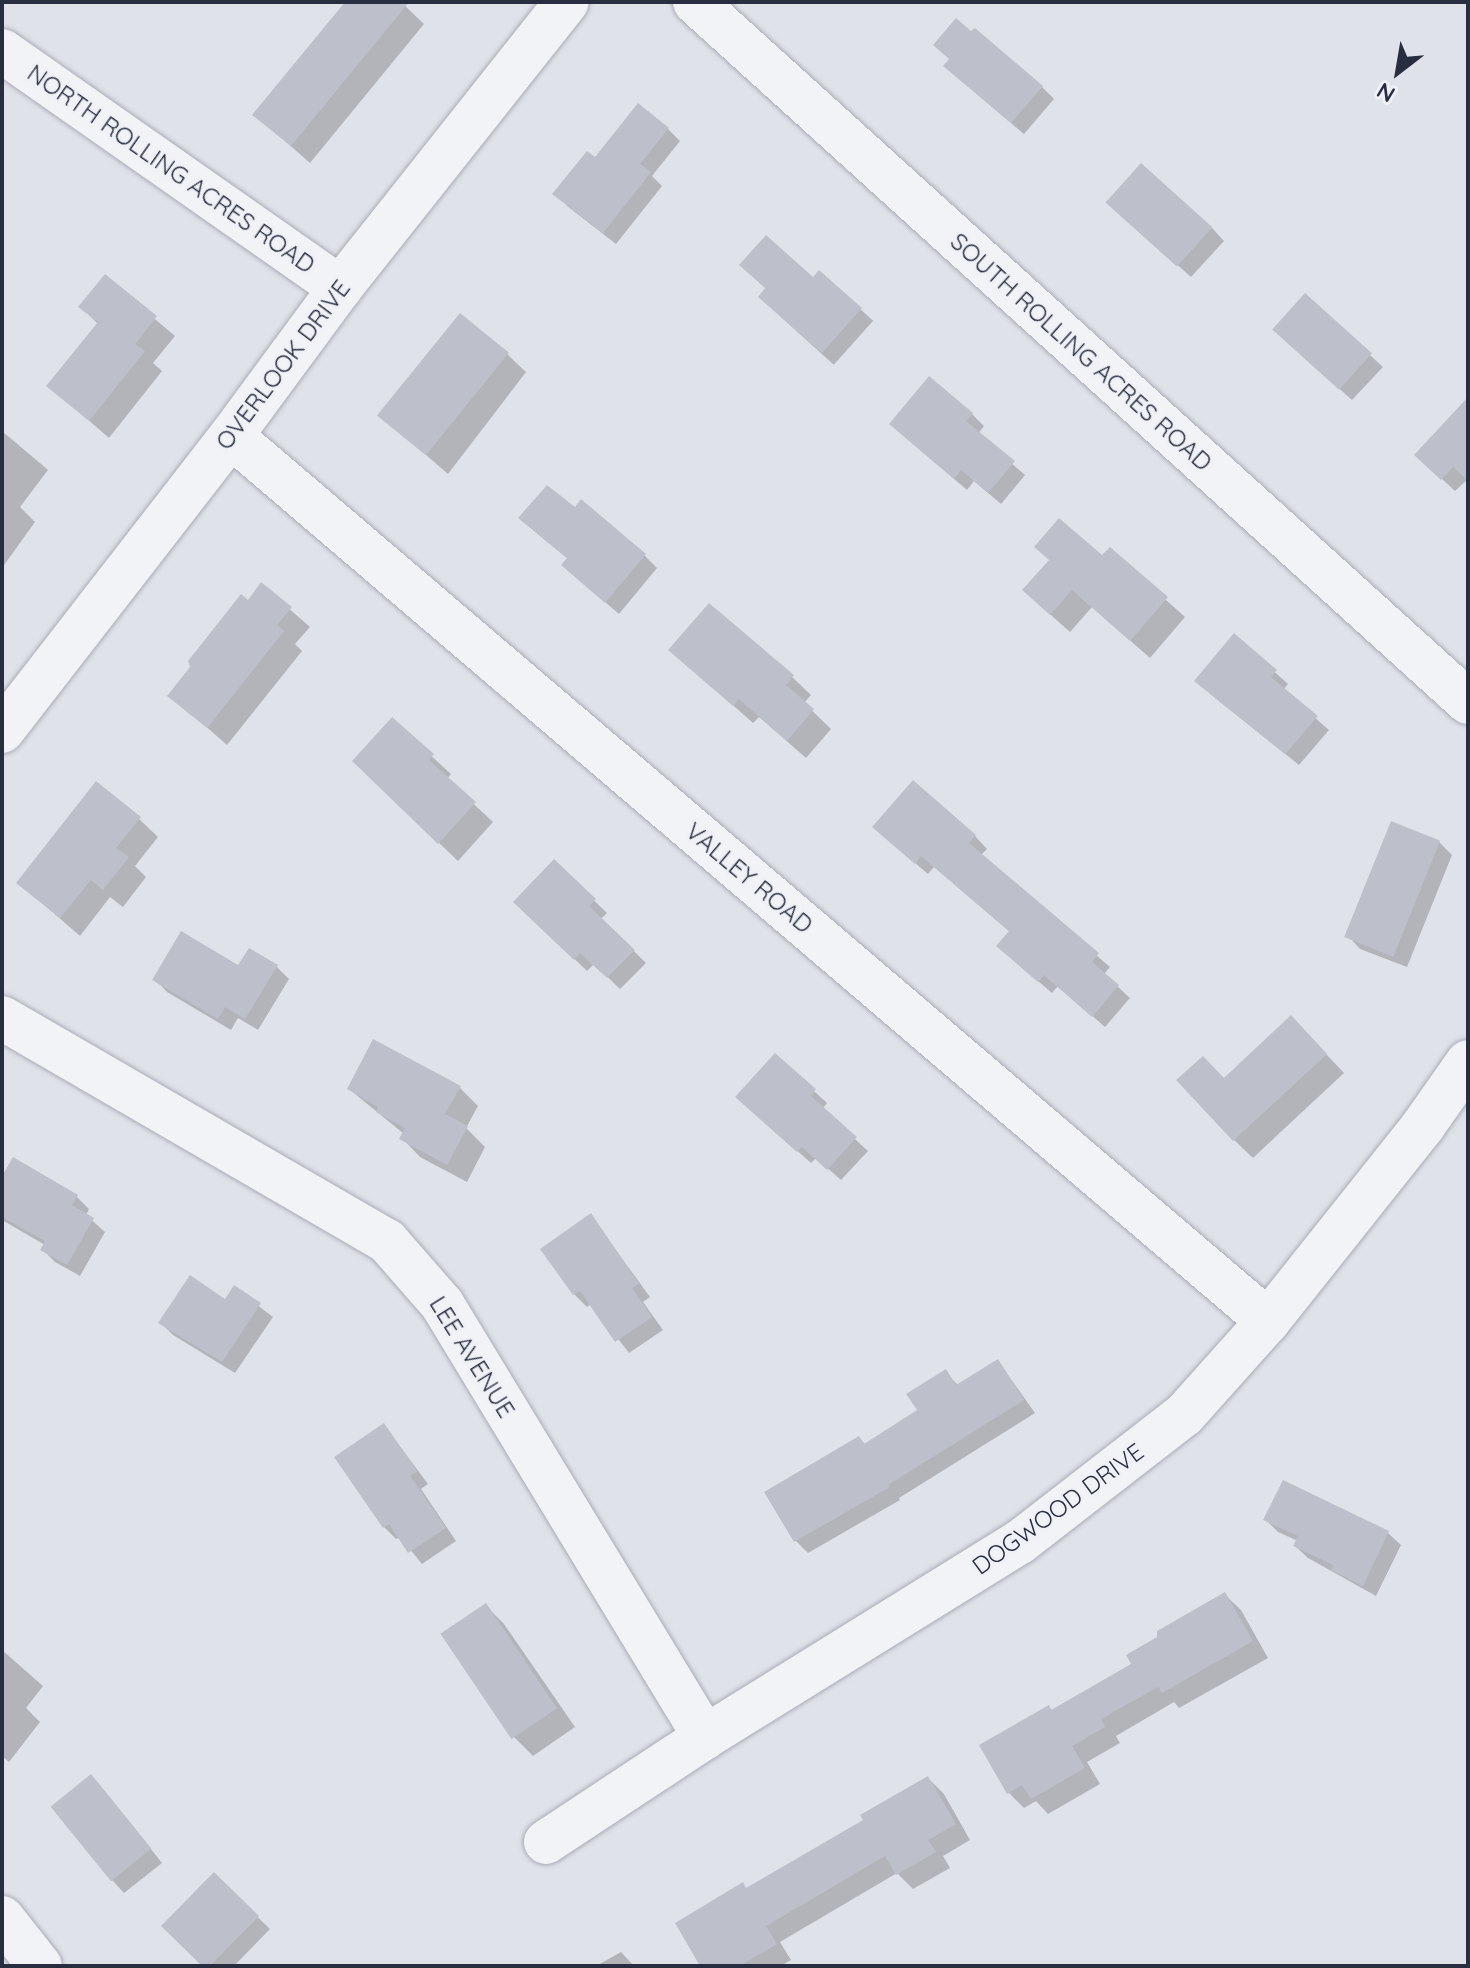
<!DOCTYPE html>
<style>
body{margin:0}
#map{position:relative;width:1470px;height:1968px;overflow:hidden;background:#e0e2e9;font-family:Quicksand,sans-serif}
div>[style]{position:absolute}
.shadow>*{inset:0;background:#0003;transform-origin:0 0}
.building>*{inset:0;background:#bdc0cb;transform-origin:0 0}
.roads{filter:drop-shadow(0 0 2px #a9acb6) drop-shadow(0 0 2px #a9acb6)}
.minor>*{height:44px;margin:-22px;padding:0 22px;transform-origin:22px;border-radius:22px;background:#f2f3f7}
span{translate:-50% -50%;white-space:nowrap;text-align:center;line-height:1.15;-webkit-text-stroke:6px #eff1f6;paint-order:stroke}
.street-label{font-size:24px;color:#282d40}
.frame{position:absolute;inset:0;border:4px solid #282d40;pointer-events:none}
.north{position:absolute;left:1358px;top:32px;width:80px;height:80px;-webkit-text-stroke:6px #eff1f6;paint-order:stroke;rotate:211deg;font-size:22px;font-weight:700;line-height:32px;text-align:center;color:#282d40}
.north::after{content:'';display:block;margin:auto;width:28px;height:36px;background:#282d40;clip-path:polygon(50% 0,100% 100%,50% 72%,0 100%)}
</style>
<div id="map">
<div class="shadow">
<div style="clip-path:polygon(348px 2px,401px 2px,424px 24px,310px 163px,255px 115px)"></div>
<div style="clip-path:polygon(958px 78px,1042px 87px,1054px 99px,1024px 134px)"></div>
<div style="clip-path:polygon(668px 129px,680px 141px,652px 176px,662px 186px,616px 244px,567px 206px,596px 160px)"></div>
<div style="clip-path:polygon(1121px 215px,1212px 228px,1224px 241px,1191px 277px)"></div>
<div style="left:819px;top:272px;width:73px;height:59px;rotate:42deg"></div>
<div style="clip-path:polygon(105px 277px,175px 336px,153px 363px,162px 371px,109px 438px,49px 386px,99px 325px,81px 307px)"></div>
<div style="clip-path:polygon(1305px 296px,1383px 367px,1352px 400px,1287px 342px)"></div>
<div style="clip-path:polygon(507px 354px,526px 372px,448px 474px,382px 417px)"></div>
<div style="clip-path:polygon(972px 414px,984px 426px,978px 434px,1025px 475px,1001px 504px,974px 481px,967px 490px,904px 436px)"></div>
<div style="clip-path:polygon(1468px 414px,1468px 479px,1455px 491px,1429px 467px)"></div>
<div style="clip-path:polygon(2px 431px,48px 470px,20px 507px,35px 522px,2px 568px)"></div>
<div style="clip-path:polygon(533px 530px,645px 556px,657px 568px,619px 614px,576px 577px,568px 559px)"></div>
<div style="clip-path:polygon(1110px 550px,1185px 617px,1150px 658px,1092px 607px,1070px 632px,1043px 608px)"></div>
<div style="clip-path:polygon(262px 585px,310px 627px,295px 644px,302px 651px,227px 745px,170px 695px)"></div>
<div style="clip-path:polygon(1235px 636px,1288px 684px,1283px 690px,1329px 730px,1299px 765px,1209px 693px)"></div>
<div style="clip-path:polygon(671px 650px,792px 677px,811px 695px,804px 703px,831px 729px,806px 758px,759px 717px,753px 723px)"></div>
<div style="clip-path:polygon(392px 720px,451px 774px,447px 779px,493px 822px,458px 861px,373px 780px)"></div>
<div style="clip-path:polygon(139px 819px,158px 837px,135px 866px,146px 877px,123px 907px,110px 897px,80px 936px,19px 883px)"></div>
<div style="clip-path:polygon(975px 836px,987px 849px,980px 856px,1110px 967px,1104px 974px,1130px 998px,1105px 1027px,1058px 986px,1052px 993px,1011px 958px,1010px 932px,934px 867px,928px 874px,887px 839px)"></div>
<div style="clip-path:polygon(1439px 842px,1452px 855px,1407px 967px,1360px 949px,1348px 936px)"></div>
<div style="clip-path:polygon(554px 862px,607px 913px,601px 919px,646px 963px,620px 989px,594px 964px,587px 971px,516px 902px)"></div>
<div style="clip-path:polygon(276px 966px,289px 979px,258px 1030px,238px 1018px,231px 1030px,167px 992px,155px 979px)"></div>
<div style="clip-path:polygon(1310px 1037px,1344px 1073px,1253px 1158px,1234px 1140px)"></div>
<div style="clip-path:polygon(775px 1055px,827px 1103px,822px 1109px,868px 1151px,841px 1180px,816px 1158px,811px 1163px,750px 1109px)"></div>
<div style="clip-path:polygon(460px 1088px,478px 1106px,466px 1128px,485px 1147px,467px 1182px,420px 1157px,402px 1138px,404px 1134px,349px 1089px)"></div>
<div style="clip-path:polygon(14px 1160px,77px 1197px,89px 1209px,86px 1215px,105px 1232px,80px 1276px,55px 1262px,42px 1249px,45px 1245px,2px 1220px,2px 1180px)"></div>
<div style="clip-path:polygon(591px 1216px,650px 1297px,643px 1302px,663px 1330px,629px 1353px,591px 1304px,587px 1307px,574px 1294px)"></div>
<div style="clip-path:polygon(235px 1288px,273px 1317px,235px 1373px,173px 1335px,160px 1322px,226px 1301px)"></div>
<div style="clip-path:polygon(998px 1361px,1035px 1413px,899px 1498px,900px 1500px,808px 1553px,796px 1541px,767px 1492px,859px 1438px,866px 1445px,919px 1411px,945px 1372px,959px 1386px)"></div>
<div style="clip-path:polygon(384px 1425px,428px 1484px,421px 1489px,456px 1541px,422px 1564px,400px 1537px,396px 1539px,384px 1527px)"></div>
<div style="clip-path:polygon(1284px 1482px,1388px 1533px,1401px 1545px,1376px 1596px,1308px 1558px,1295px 1546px,1298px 1541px,1278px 1532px,1266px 1520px)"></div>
<div style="clip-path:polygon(1225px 1595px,1241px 1610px,1268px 1658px,1179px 1708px,1174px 1702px,1116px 1736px,1120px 1743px,1087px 1762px,1100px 1784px,1048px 1814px,1036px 1801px,1024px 1808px,1009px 1793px,1048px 1707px,1053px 1711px,1133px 1665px)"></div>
<div style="clip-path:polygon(486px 1606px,504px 1624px,575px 1727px,533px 1756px,514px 1737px)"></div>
<div style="clip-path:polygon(2px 1650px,43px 1686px,26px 1708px,40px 1722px,9px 1762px,2px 1756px)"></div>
<div style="clip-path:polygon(928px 1778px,944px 1794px,970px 1840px,943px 1856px,950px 1868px,913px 1889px,897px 1873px,780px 1942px,791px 1960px,781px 1966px,702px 1966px,865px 1821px)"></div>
<div style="clip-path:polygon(103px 1789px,162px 1863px,124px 1893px,112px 1880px)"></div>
<div style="clip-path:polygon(214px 1875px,270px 1929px,234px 1966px,204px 1966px)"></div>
<div style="clip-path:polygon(621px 1952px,634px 1966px,596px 1966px)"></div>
</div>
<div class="building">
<div style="clip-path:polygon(345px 2px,409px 2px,291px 146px,252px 115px)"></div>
<div style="clip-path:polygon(956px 18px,971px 31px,975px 28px,1043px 86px,1011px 123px,943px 66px,949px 59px,933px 45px)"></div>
<div style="clip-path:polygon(638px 103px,669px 128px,640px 164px,651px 172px,603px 233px,552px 194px,587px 151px,595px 157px)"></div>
<div style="left:1141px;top:163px;width:96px;height:53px;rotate:42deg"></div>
<div style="clip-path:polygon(766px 235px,813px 277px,819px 270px,862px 308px,822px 353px,758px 297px,765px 288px,739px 265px)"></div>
<div style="clip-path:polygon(105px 274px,157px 316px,135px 344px,145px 351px,89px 421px,46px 386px,98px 322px,78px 307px)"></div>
<div style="left:1305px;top:293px;width:90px;height:49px;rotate:42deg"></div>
<div style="left:460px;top:313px;width:63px;height:132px;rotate:39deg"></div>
<div style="clip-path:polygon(929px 376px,973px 413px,966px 421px,1015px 461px,988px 493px,961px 470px,954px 479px,889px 424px)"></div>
<div style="clip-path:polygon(1468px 397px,1468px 481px,1453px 467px,1441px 480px,1414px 455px)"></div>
<div style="clip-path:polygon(547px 485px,575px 507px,581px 499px,646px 554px,605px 603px,561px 565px,567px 558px,518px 518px)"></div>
<div style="clip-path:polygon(1059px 518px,1102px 555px,1110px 547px,1168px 597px,1130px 641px,1072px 590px,1050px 615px,1022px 590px,1049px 560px,1034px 547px)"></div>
<div style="clip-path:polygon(261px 582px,292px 607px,277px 625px,284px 631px,207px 728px,167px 696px,190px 667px,188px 661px,241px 594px,248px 600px)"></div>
<div style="clip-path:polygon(709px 603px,794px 675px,786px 685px,814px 709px,787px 741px,739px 699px,733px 706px,668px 650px)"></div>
<div style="clip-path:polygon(1234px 633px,1277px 670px,1271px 677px,1318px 716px,1285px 754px,1194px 681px)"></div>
<div style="clip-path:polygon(392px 717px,434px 754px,429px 760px,476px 802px,438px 844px,352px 761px)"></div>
<div style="clip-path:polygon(913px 780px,976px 835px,969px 843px,1099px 953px,1092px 962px,1119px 985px,1092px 1017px,1044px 975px,1038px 982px,996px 946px,1009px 931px,921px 856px,915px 864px,872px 827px)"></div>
<div style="clip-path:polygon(96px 781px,141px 817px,116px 848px,129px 857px,103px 890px,91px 880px,60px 918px,16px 883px)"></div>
<div style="left:1391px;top:821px;width:53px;height:125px;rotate:22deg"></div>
<div style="clip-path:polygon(554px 859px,596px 899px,589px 906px,635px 950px,607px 978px,580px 953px,574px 960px,513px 902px)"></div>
<div style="clip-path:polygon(181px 931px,238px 965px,249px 948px,278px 965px,245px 1019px,225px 1007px,218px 1019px,152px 980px)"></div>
<div style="clip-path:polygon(1291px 1015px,1327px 1054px,1233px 1141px,1176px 1080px,1203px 1056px,1224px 1078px)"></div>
<div style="clip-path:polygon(373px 1039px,461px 1086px,445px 1114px,468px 1126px,447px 1165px,399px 1139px,405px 1128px,376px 1112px,378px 1107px,347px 1089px)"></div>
<div style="clip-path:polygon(775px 1053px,816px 1089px,811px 1096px,857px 1137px,827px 1170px,802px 1147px,797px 1152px,735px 1097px)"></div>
<div style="clip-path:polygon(13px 1157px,78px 1195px,72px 1205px,94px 1218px,67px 1265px,40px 1250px,45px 1241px,2px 1217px,2px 1176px)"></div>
<div style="clip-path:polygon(591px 1213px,639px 1284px,632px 1288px,652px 1317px,615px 1342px,580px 1291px,573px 1295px,540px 1249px)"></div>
<div style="clip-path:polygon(190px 1275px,225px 1299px,234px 1285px,261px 1303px,222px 1362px,158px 1323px)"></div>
<div style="clip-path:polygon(998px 1359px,1024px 1400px,888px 1485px,890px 1487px,794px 1542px,764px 1492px,859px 1436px,864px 1444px,917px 1410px,906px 1394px,946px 1369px,956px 1385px)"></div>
<div style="clip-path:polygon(384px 1423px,417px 1471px,410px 1476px,446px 1528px,408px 1553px,389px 1524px,383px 1528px,334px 1457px)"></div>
<div style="clip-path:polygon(1283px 1480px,1389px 1531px,1363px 1586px,1331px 1570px,1333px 1565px,1293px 1546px,1298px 1536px,1263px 1520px)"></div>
<div style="clip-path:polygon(1225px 1592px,1253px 1641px,1162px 1693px,1158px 1687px,1101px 1719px,1105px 1727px,1072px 1746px,1085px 1768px,1031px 1799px,1022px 1785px,1007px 1794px,979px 1745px,1049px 1705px,1051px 1710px,1131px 1664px,1126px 1655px,1157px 1637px,1157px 1631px)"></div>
<div style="left:486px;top:1603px;width:127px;height:55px;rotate:56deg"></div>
<div style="left:91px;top:1774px;width:96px;height:52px;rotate:51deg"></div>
<div style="clip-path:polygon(928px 1776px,956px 1824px,928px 1840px,936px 1852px,896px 1875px,885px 1856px,766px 1926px,777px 1944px,739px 1966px,700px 1966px,675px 1923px,743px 1882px,746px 1888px,863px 1820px,860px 1815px)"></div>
<div style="clip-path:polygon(214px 1872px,259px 1916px,210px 1966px,202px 1966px,161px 1926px)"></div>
</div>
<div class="roads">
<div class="minor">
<div style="left:695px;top:2px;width:1043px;rotate:42.16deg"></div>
<div style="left:2px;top:51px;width:413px;rotate:35deg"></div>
<div style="left:231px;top:436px;width:1363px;rotate:40.48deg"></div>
<div style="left:2px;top:731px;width:373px;rotate:-52.2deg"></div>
<div style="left:231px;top:436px;width:184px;rotate:-53.6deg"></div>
<div style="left:340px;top:288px;width:365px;rotate:-51.6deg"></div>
<div style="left:2px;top:1018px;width:445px;rotate:30.1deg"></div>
<div style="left:387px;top:1241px;width:84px;rotate:48.9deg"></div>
<div style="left:442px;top:1304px;width:507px;rotate:58.73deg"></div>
<div style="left:546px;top:1842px;width:191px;rotate:-33.4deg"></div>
<div style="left:705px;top:1737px;width:370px;rotate:-31.8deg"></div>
<div style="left:1020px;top:1542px;width:207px;rotate:-37.8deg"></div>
<div style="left:1184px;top:1415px;width:126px;rotate:-48.2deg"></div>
<div style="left:1268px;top:1321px;width:249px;rotate:-51.5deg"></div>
<div style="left:1423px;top:1126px;width:78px;rotate:-54.9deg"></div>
<div style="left:2px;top:1918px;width:61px;rotate:51.6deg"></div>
</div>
</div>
<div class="street-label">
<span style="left:171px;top:169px;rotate:35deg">NORTH ROLLING ACRES ROAD</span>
<span style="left:1081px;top:352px;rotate:42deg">SOUTH ROLLING ACRES ROAD</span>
<span style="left:283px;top:365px;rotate:-53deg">OVERLOOK DRIVE</span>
<span style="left:749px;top:878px;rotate:40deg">VALLEY ROAD</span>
<span style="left:472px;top:1357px;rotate:58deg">LEE AVENUE</span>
<span style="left:1058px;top:1509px;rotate:-36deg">DOGWOOD DRIVE</span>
</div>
<div class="frame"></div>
<div class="north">N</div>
</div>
